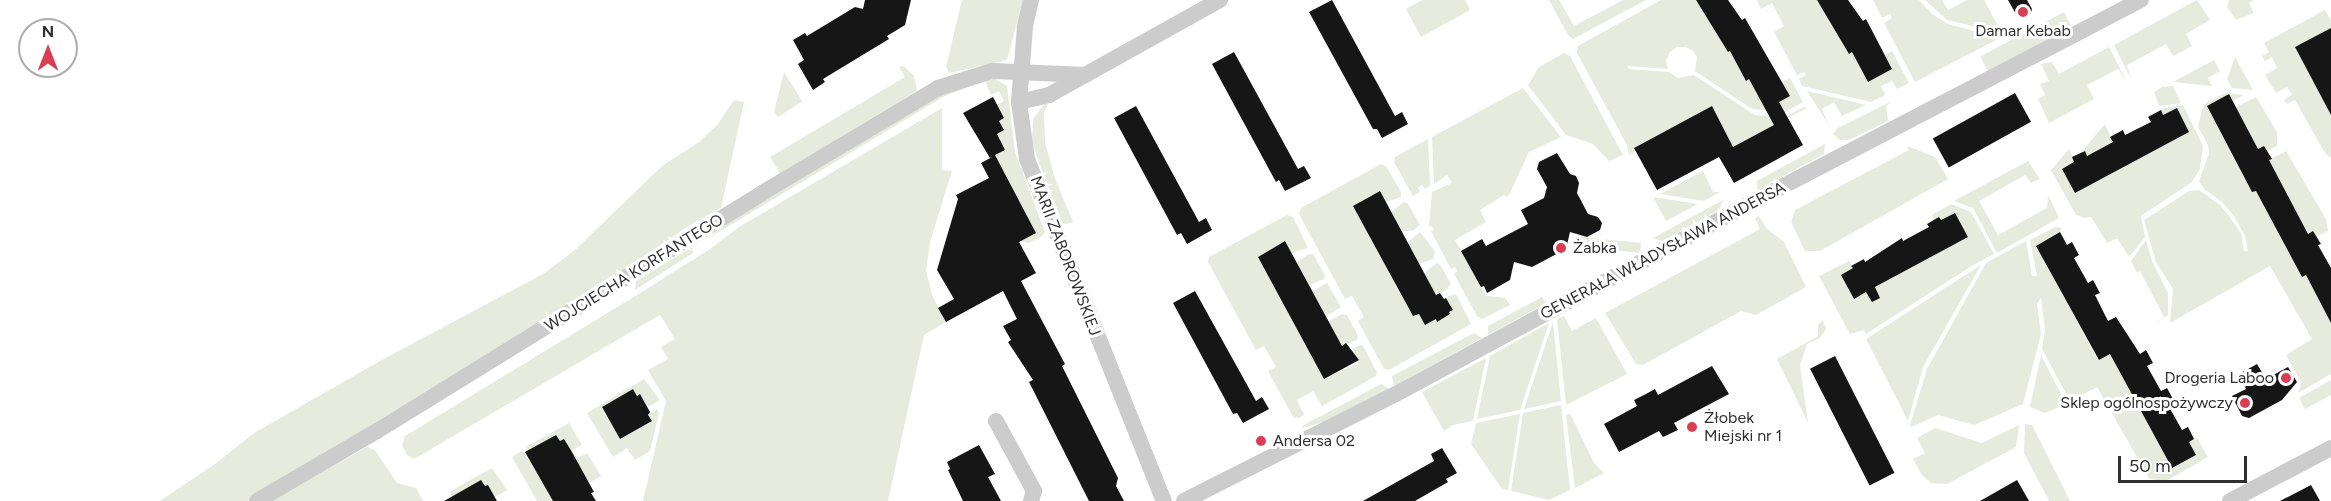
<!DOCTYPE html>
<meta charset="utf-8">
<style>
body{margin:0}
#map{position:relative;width:2331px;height:501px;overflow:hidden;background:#fff;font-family:Figtree,sans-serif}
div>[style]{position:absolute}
.green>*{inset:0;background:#e6ebde;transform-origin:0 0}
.building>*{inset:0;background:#161616;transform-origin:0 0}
.minor>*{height:16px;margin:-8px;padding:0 8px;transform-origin:8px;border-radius:8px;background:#ccc}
.dots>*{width:16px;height:16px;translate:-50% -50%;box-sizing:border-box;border:3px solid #fff;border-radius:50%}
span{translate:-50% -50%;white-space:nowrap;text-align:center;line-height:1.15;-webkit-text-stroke:6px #fff;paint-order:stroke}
.poi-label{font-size:16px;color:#2f2f2f}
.left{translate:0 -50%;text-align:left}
.right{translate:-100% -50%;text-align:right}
.street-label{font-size:16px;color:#2f2f2f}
.north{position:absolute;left:18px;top:18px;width:60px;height:60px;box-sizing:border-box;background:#fff;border:2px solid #acacac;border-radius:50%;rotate:0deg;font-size:16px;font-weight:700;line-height:24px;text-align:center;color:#2f2f2f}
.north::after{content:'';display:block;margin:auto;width:21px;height:27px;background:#d93e54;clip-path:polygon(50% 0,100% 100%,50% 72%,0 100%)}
.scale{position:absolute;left:2118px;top:456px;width:129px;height:27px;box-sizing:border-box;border:3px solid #2f2f2f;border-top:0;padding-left:8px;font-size:18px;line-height:21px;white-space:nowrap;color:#2f2f2f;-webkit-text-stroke:4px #fff;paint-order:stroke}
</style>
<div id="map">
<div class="green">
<div style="clip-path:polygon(962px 0,1023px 0,1007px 60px,949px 73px,946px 67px)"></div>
<div style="clip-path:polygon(1422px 0,1465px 0,1470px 10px,1421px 37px,1406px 9px)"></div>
<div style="clip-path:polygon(1549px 0,1559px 0,1574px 26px,1623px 0,1646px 0,1573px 39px,1568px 35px)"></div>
<div style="clip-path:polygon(1661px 0,1696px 0,1728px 52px,1730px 51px,1746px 80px,1749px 79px,1790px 96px,1782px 82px,1790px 78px,1803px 102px,1785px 112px,1752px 109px,1695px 71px,1697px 57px,1693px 51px,1686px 47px,1677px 47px,1670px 52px,1666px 61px,1668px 69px,1627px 66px,1629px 69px,1669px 72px,1678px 78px,1694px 75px,1755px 115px,1785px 117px,1804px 107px,1807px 108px,1733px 147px,1712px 106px,1635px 147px,1636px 151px,1629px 155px,1627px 145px,1577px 53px,1578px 46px)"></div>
<div style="clip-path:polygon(1757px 0,1817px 0,1849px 53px,1852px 52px,1868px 82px,1892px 69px,1885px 55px,1892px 51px,1909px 83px,1897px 89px,1892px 81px,1881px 86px,1885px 95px,1871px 102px,1802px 86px,1799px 79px,1806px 75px,1804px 72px,1797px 75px,1774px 32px,1784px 26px,1772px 3px,1761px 9px)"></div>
<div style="clip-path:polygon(1873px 0,1919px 0,1932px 14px,1948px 24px,2000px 38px,1915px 82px,1884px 23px,1892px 18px,1890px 14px,1882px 18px)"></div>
<div style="clip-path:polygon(1925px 0,1942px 0,1948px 10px,1967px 0,1984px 0,2002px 33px,1947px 20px)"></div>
<div style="clip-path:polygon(2197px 0,2210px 20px,2186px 34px,2192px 46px,2173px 56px,2166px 44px,2127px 65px,2131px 79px,2114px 45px)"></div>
<div style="clip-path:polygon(2229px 0,2253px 0,2249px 3px,2254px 13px,2236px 20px,2227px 7px)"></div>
<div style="clip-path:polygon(2325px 10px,2331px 21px,2331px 28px,2295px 47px,2331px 115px,2331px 158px,2325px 153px,2295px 100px,2287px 104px,2284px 100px,2292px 95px,2287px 87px,2276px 93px,2265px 75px,2277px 68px,2272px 57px,2265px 61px,2262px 56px,2269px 52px,2264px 43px)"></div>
<div style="left:2064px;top:12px;width:17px;height:95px;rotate:62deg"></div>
<div style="clip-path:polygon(2109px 47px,2127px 82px,2118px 69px,2087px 85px,2094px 99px,2049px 123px,2038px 99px,2045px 95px,2040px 84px,2049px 81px,2041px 64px,2052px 62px,2059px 74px)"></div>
<div style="clip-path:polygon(1564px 53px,1570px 56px,1623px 155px,1609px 161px,1593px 144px,1566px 135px,1528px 85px,1539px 67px)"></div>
<div style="clip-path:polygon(2235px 57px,2253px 90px,2232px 88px,2227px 79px)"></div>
<div style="clip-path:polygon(2214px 60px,2220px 71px,2208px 78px,2212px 86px,2173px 82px)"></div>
<div style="clip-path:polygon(904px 66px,914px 76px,917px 91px,780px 173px,770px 157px,905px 77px,899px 67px)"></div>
<div style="clip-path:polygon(784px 72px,802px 101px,778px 117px,774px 112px)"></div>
<div style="clip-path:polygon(995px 79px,1007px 86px,1015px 152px,1045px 232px,1041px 237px,1029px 243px,1020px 241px,1036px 233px,995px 155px,1005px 150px,997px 134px,1004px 130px,999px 121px,1004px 118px,997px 105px,1004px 101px,999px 91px,991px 95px,985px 81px)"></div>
<div style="clip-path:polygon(971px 86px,943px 97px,707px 239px,732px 219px,942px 95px)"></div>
<div style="clip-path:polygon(2173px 86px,2181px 103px,2159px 106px,2154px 92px,2162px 87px)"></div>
<div style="clip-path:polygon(1523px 88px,1561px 137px,1529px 152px,1509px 195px,1507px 197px,1504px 195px,1480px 210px,1486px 222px,1455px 240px,1487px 296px,1505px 298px,1510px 305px,1482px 319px,1477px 316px,1454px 274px,1457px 271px,1455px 267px,1451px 269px,1431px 231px,1434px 230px,1432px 226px,1429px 226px,1432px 192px,1452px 183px,1447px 175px,1434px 184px,1432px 137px)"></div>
<div style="clip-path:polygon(1807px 91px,1866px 105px,1842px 116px,1834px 102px,1822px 109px,1828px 124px)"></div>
<div style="clip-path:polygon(2225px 93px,2244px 95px,2232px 101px,2229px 94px,2207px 107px,2252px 192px,2256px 191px,2302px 277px,2306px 275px,2331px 323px,2331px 374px,2298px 393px,2301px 382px,2286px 355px,2312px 339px,2270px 266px,2170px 323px,2173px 289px,2156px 262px,2144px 220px,2189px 191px,2199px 190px,2220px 205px,2229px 216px,2241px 233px,2244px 251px,2248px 251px,2245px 236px,2234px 216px,2222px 202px,2204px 189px,2199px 181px,2209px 154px,2208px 145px,2198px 127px,2202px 110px,2207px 102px)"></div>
<div style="clip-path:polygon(2256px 97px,2277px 132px,2277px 146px,2267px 151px,2264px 146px,2258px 149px,2236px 107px)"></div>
<div style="clip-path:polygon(734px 100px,744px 102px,721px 208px,688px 226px,629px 267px,247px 501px,160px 501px,215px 464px,254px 433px,380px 361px,543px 274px,575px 250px,662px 166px,699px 142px,718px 124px)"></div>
<div style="clip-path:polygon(1892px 101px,1886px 106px,1888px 121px,1849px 140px,1840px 140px,1833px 134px,1838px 128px)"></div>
<div style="clip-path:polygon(1046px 102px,1049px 102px,1044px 112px,1045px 142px,1054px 176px,1073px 222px,1066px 224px,1060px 222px,1032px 142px,1033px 119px)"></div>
<div style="clip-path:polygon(2183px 105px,2203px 146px,2200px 169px,2192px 182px,2141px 216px,2145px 237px,2129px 257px,2117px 238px,2107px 243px,2091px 217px,2085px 218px,2076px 215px,2051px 170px,2069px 149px,2075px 162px,2062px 169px,2075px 193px,2189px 132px,2177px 108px,2163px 115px,2160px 109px)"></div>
<div style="clip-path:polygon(942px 108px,942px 170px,952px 171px,930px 242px,926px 271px,932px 295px,946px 322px,924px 335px,888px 501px,643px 501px,666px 401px,648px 370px,668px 359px,661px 347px,675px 339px,660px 315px,414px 459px,407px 455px,402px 445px,405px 436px,637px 295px,710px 249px,739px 227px)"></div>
<div style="clip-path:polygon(2105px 124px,2113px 142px,2087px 155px,2084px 149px)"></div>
<div style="clip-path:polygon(1428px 139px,1430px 186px,1425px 189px,1422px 185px,1418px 187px,1420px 192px,1413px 196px,1394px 162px,1395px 157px)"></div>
<div style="clip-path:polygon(1825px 144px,1824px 154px,1757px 190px,1757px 181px)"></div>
<div style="clip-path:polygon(1907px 146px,1935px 157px,1948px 179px,1820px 251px,1805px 251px,1791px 222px,1795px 210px,1909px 150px)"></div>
<div style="clip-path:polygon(2286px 151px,2326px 219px,2328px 231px,2316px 237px,2308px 234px,2279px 179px,2265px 162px)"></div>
<div style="clip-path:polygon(2028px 161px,2040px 179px,2031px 183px,2025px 175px,1979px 201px,1998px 235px,2047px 208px,2048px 195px,2059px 218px,1997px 253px,1973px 208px,1954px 201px)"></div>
<div style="clip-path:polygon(1381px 164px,1386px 166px,1401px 192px,1401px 197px,1386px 202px,1379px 191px,1356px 204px,1399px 292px,1413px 316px,1419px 314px,1425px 325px,1450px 315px,1449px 312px,1453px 310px,1446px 297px,1456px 294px,1471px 324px,1389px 370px,1384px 369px,1358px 321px,1364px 317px,1352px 296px,1345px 299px,1299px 214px,1301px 208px)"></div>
<div style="clip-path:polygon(1703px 171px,1713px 192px,1720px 192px,1704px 201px,1660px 194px)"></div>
<div style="clip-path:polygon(1653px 197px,1698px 204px,1666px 221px)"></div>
<div style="clip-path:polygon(1723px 200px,1719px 210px,1663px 241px,1653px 238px)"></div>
<div style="clip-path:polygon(1404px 202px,1408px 204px,1420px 225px,1414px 230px,1402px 232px,1391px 212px)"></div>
<div style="clip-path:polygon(1951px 204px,1971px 212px,1994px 254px,1973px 265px,1866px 334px,1864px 330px,1850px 334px,1819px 276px,1849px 261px,1853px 268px,1841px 275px,1854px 299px,1968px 237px,1955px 213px,1941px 220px,1934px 220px,1932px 215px)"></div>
<div style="clip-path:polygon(1287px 215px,1293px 217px,1308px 248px,1292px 253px,1285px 241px,1258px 257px,1316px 364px,1330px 376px,1358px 363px,1352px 349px,1360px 345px,1363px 346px,1377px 372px,1376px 376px,1322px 406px,1313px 391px,1297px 400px,1304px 415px,1299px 418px,1293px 417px,1268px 371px,1276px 367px,1264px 346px,1256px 350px,1208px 262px,1209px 257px)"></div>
<div style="clip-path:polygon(1759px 216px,1766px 228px,1784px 242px,1806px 287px,1756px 315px,1741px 311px,1643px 365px,1636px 364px,1605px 313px,1760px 229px,1755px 218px)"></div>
<div style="clip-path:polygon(2055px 227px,2062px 228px,2060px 232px,2036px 246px,2098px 360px,2110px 354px,2172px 468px,2196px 456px,2189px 442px,2197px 438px,2208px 457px,2164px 482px,2149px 478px,2097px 387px,2070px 401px,2042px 349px,2045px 329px,2041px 298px,2037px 304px,2041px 334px,2023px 404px,1974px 425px,1938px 415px,1911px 427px,1910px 425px,1927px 369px,1986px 263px,2026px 241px,2032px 276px,2037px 276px,2030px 240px)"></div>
<div style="clip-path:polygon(1420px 232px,1435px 251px,1433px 259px,1419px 264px,1408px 242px)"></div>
<div style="clip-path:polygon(2146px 240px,2152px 261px,2168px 293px,2168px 315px,2153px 326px,2164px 317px,2140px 271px,2137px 273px,2131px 261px)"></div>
<div style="left:1641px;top:243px;width:10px;height:63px;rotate:96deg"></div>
<div style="clip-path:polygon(692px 247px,693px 253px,635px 290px,636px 281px)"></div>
<div style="clip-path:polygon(1309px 254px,1313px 254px,1325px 275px,1324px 279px,1309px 285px,1297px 262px)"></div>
<div style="clip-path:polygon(1437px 263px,1441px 266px,1451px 284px,1445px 291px,1435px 293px,1424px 273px)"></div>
<div style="clip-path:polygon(1981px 265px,1923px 367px,1908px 421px,1866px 339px)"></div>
<div style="left:1327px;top:283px;width:28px;height:17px;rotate:60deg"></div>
<div style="clip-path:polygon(1542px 297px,1546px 303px,1488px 335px,1488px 326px)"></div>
<div style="clip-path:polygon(1342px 314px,1347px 315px,1358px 336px,1357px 340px,1342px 346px,1329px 321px)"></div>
<div style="clip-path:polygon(1564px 316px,1572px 331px,1596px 318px,1627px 374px,1566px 405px,1557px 319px)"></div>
<div style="clip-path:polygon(1823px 320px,1826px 329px,1820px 338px,1807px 344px,1800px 365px,1808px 423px,1777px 359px,1818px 336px,1818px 325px)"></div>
<div style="clip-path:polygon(1553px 322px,1561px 401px,1524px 409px)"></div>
<div style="clip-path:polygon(1549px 323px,1520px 410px,1477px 419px,1490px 356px)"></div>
<div style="clip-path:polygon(1474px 333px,1482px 338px,1394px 386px,1392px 376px)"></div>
<div style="clip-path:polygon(2041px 355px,2066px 404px,2045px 413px,2030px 407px)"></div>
<div style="clip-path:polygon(1486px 358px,1473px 421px,1453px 425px,1444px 431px,1422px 392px)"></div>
<div style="clip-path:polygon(644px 379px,660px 400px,648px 407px,640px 394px,637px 396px,633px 389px,601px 407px,607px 418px,611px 416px,620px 439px,652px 422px,648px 415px,657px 409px,659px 412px,650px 451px,635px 460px,627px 448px,613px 457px,587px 413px)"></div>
<div style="clip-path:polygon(2331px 380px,2331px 395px,2305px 409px,2299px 398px)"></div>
<div style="clip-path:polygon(1381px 384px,1389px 389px,1330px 420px,1303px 428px,1302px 426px)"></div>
<div style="clip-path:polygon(1561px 405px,1570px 490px,1549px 500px,1511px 491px,1523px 413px)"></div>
<div style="clip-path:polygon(1570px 413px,1594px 463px,1604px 473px,1575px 488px,1566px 415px)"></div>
<div style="clip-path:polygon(1520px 414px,1508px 490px,1502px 489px,1471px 444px,1476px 423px)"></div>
<div style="clip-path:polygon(569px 423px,582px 445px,571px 451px,564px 439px,560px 441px,556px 435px,528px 451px,526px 447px)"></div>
<div style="clip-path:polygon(2025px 424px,2032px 425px,2070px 501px,2049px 501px,2024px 453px)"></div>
<div style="clip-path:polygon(2019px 425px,2016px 447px,1947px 484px,1931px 483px,1922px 475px,1913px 459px,1925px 453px,1917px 438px,1935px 428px,1982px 443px)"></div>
<div style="clip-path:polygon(367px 447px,375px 450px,397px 483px,416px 488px,423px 501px,271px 501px)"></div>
<div style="clip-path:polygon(523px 450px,531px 463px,534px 462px,550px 496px,557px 501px,537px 501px,512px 457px)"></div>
<div style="clip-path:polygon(587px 453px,601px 476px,589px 483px,572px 461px)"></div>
<div style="clip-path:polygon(492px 468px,507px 490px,495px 497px,488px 485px,485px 486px,481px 480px,452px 496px,449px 492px)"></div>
</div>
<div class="building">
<div style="clip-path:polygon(865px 0,911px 0,905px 25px,887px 36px,889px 39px,823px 79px,825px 82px,813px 90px,798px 64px,804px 60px,793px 40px,805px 33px,807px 36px,855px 7px,863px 9px)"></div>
<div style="clip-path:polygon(1332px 0,1395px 116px,1402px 112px,1408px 124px,1382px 138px,1377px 129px,1373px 129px,1309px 12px)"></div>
<div style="clip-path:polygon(1696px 0,1728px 0,1742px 20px,1745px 18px,1790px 96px,1779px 102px,1803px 145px,1734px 183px,1719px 157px,1657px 190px,1634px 148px,1712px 106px,1733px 147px,1774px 125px,1749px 79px,1746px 81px,1730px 51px,1728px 52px)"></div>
<div style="clip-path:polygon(1817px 0,1848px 0,1863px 21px,1866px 19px,1892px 69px,1868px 82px,1852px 52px,1849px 54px)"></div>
<div style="clip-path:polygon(2008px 0,2027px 0,2032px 9px,2030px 15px,2023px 18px,2017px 16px)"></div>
<div style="clip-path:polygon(2331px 28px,2331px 115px,2295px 47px)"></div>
<div style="clip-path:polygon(1234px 52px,1298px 169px,1304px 166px,1311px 178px,1285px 191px,1279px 180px,1276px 182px,1212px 64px)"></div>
<div style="left:2015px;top:93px;width:33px;height:94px;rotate:61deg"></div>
<div style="clip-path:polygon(2229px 94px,2258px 149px,2264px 146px,2272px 159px,2269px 160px,2308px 234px,2313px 231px,2321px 244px,2318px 245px,2331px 268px,2331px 323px,2306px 275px,2302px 277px,2256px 191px,2252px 192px,2207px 106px)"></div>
<div style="clip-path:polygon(993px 97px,1004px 118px,999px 121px,1004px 130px,997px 134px,1005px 150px,995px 155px,1036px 233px,1019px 242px,1036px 273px,1021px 281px,1065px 364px,1062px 366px,1118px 478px,1116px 486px,1124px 501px,1089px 501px,1029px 382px,1033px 380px,1008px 342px,1011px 340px,1003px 326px,1017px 319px,1003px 291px,946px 322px,938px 308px,954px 299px,937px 270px,958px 199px,956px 195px,989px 178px,981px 163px,994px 156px,990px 158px,963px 113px)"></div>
<div style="clip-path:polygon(1136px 106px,1199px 222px,1206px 218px,1212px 230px,1187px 244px,1181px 233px,1177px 235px,1114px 118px)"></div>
<div style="clip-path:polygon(2177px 108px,2189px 132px,2075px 193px,2062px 169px,2074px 162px,2072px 157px,2085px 151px,2087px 156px,2113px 142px,2110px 137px,2123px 130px,2125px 135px,2151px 122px,2148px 117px,2161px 110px,2163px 115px)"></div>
<div style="clip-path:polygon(1557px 153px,1570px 174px,1576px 176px,1579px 183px,1577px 193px,1588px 214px,1598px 217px,1602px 223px,1600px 230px,1587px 237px,1570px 232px,1566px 249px,1532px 267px,1514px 262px,1510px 280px,1487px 293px,1484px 286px,1481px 287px,1461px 251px,1482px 239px,1486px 246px,1528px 224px,1521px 210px,1544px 198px,1547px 187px,1537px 169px,1539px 162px)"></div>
<div style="clip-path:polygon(1380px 191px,1436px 295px,1440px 293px,1444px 299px,1446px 298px,1453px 310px,1449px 312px,1450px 314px,1437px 322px,1436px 319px,1425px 325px,1419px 314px,1413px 316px,1353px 206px)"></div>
<div style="clip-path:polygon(1955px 213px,1968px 237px,1875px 287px,1880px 298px,1872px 302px,1866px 292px,1854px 299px,1841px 275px,1853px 268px,1851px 266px,1864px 259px,1865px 262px,1902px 238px,1903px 241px,1929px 227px,1927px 224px,1939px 217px,1941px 220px)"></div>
<div style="clip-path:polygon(2060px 232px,2067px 245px,2072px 242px,2079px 255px,2074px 258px,2088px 283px,2093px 280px,2100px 293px,2095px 295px,2108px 321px,2116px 317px,2140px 354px,2146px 350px,2153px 363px,2147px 366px,2161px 391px,2167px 388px,2174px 401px,2168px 405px,2182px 430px,2188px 427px,2194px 439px,2189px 442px,2196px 455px,2172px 468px,2110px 354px,2099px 360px,2036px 246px)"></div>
<div style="clip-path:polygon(1285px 241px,1342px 346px,1346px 343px,1359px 360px,1324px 379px,1258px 257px)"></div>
<div style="clip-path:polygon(1195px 291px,1256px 401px,1262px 397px,1269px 409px,1243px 423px,1237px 413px,1233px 414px,1173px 303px)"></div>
<div style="left:1835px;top:356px;width:131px;height:28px;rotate:63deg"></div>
<div style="clip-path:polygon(2257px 364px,2266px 379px,2288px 367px,2297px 382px,2282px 400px,2249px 418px,2242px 416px,2232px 396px,2246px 389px,2239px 374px)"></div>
<div style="clip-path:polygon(1712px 366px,1729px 394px,1674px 423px,1678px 430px,1663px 437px,1659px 431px,1619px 452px,1604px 424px,1637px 406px,1634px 400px,1644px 395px,1655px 389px,1658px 395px)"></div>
<div style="clip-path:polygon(633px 389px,637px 396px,640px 394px,650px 412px,648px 415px,652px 421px,620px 439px,602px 407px)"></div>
<div style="clip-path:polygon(556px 435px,560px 441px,564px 439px,572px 452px,594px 492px,591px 493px,596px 501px,553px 501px,525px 452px)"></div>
<div style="clip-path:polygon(979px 445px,995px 474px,988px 477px,1001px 501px,963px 501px,948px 470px,950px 469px,947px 462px)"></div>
<div style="clip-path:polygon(1442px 448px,1457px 473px,1446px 479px,1448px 482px,1415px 501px,1363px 501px,1434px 461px,1431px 454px)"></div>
<div style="clip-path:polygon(481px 480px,485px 486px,488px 485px,497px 501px,444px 501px)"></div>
<div style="clip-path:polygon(2017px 480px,2029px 501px,1980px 501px)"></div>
<div style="clip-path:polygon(2311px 485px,2320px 501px,2280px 501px)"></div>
</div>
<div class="minor">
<div style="left:1031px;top:0;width:28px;rotate:103deg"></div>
<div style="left:1025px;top:27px;width:75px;rotate:94.6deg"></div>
<div style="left:1019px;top:102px;width:58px;rotate:82deg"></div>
<div style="left:1027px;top:159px;width:368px;rotate:68.2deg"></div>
<div style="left:1019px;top:102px;width:31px;rotate:-13deg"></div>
<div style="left:1049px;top:95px;width:196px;rotate:-29.1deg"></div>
<div style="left:996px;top:421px;width:80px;rotate:61.5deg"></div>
<div style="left:1034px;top:491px;width:10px;rotate:107deg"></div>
<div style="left:257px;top:501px;width:139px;rotate:-30.3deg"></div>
<div style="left:377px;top:431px;width:453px;rotate:-31.7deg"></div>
<div style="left:762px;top:193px;width:205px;rotate:-30.8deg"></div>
<div style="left:938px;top:88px;width:57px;rotate:-17.5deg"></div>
<div style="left:992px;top:71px;width:94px;rotate:2.4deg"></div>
<div style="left:1184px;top:501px;width:237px;rotate:-26.8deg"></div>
<div style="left:1396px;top:394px;width:425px;rotate:-28.3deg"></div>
<div style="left:1770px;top:193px;width:418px;rotate:-27.5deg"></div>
<div style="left:2230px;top:501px;width:114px;rotate:-27.7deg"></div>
</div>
<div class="dots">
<div style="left:2023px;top:12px;background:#d93e54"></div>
<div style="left:1561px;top:248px;background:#d93e54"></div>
<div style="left:2286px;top:378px;background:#d93e54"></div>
<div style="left:2245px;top:403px;background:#d93e54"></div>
<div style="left:1692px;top:427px;background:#d93e54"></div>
<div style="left:1261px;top:441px;background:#d93e54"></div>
</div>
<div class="poi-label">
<span style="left:2023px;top:31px">Damar Kebab</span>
<span class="left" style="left:1573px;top:248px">Żabka</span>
<span class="right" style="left:2274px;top:378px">Drogeria Laboo</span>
<span class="right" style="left:2233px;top:403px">Sklep ogólnospożywczy</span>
<span class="left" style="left:1704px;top:427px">Żłobek<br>Miejski nr 1</span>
<span class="left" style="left:1273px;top:441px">Andersa 02</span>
</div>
<div class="street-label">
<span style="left:1663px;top:251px;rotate:-28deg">GENERAŁA WŁADYSŁAWA ANDERSA</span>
<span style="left:1065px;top:256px;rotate:69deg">MARII ZABOROWSKIEJ</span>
<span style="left:634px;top:273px;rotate:-32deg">WOJCIECHA KORFANTEGO</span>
</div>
<div class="north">N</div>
<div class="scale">50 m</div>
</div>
